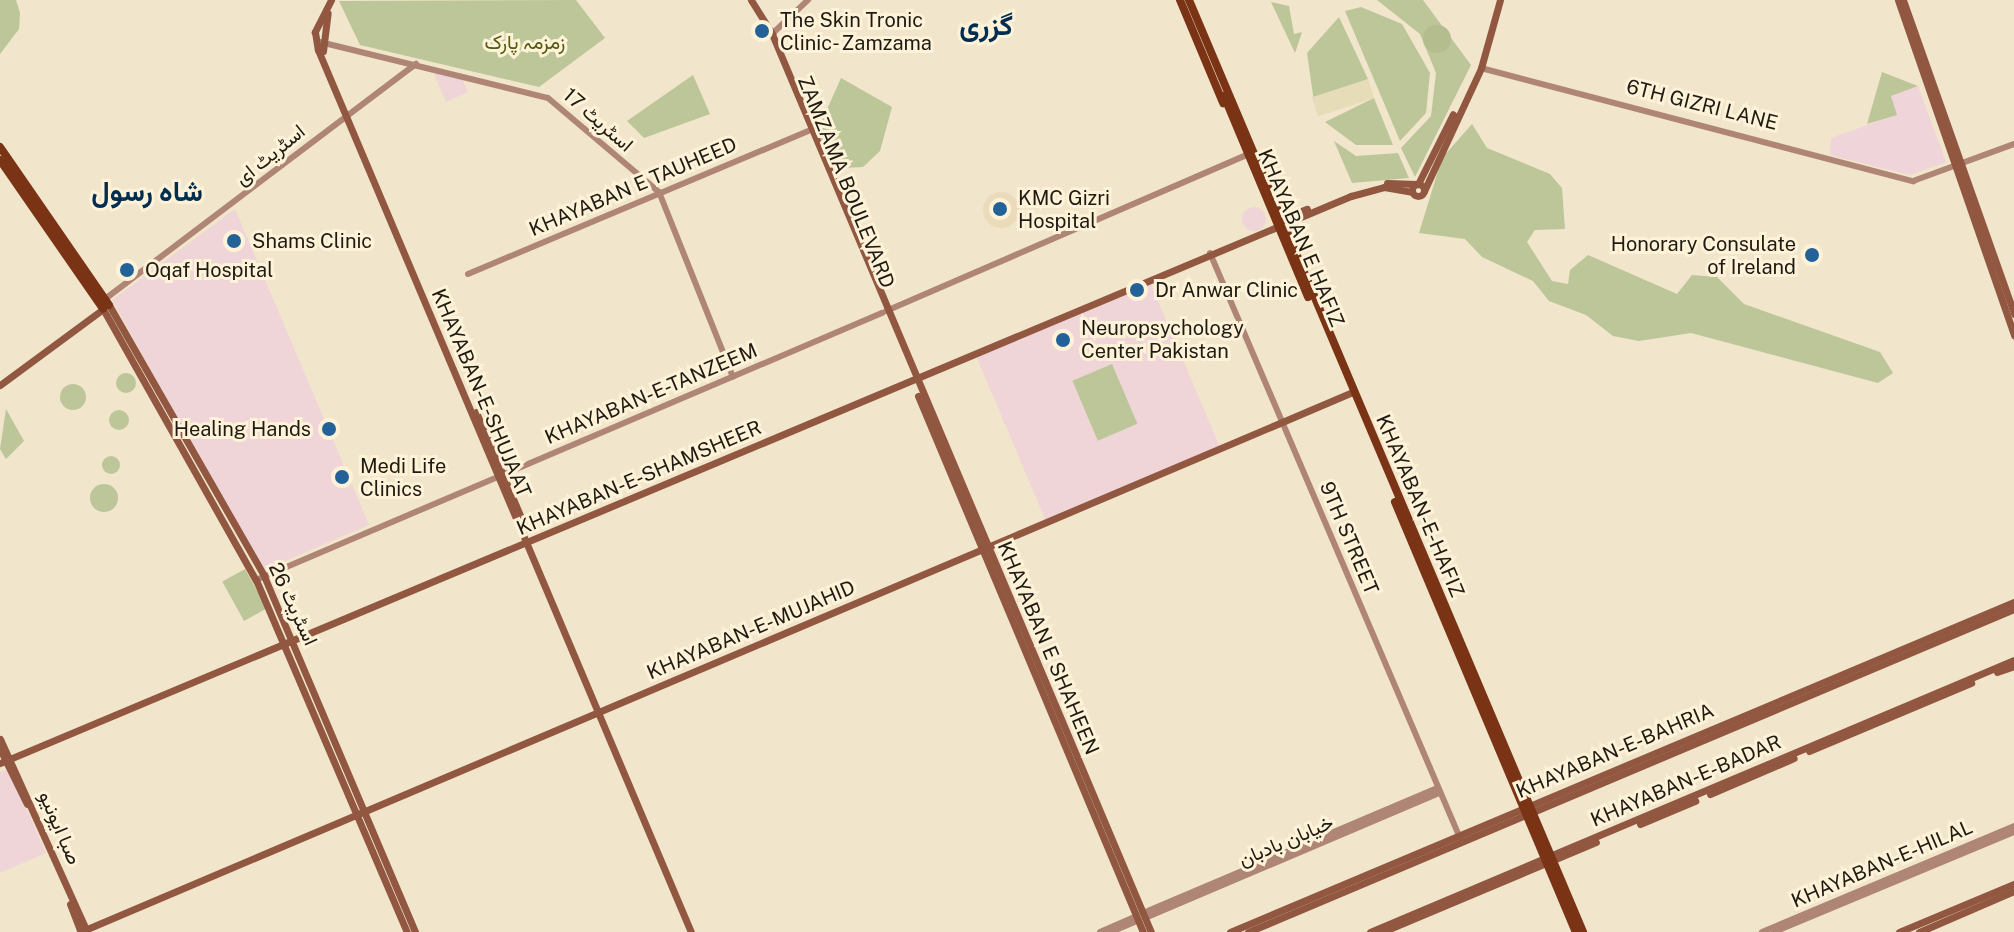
<!DOCTYPE html>
<meta charset="utf-8">
<style>
body{margin:0}
#map{position:relative;width:2014px;height:932px;overflow:hidden;background:#f1e5cb;font-family:"Public Sans",Vazirmatn,sans-serif}
div>[style]{position:absolute}
.commercial>*{inset:0;background:#efd5d7;transform-origin:0 0}
.round{border-radius:50%}
.built>*{inset:0;background:#ebdbba}
.education>*{inset:0;background:#efd4d9}
.green>*{inset:0;background:#bdc699;transform-origin:0 0}
.forest>*{inset:0;background:#b4bd8e}
.sand>*{inset:0;background:#e6dcb7;transform-origin:0 0}
.tertiary>*{height:6px;margin:-3px;padding:0 3px;transform-origin:3px;border-radius:3px;background:#af8676}
.secondary>*{height:7px;margin:-3.5px;padding:0 3.5px;transform-origin:3.5px;border-radius:3.5px;background:#915740}
.secondary>.ring{margin:-3.5px;padding:0;box-sizing:content-box;background:none;border:7px solid #915740;border-radius:50%}
.primary>*{height:8px;margin:-4px;padding:0 4px;transform-origin:4px;border-radius:4px;background:#7a3415}
.dots>*{width:22px;height:22px;translate:-50% -50%;box-sizing:border-box;border:4px solid #fef2d8;border-radius:50%}
span{translate:-50% -50%;white-space:nowrap;text-align:center;line-height:1.15;-webkit-text-stroke:6px #fef2d8;paint-order:stroke}
.poi-label{font-size:20px;color:#1f1b12}
.left{translate:0 -50%;text-align:left}
.right{translate:-100% -50%;text-align:right}
.park-label{font-size:20px;color:#525b10}
.street-label{font-size:20px;color:#1f1b12}
.district-label{font-size:28px;color:#002e51;font-weight:700}
</style>
<div id="map">
<div class="commercial">
<div style="clip-path:polygon(431px 67px,460px 74px,468px 92px,446px 102px)"></div>
<div class="round" style="left:1242px;top:207px;width:24px;height:24px"></div>
<div style="clip-path:polygon(235px 209px,369px 525px,262px 571px,112px 300px)"></div>
<div style="left:1149px;top:280px;width:183px;height:189px;rotate:67deg"></div>
<div style="clip-path:polygon(9px 769px,46px 853px,0 873px,0 772px)"></div>
</div>
<div class="built">
<div class="round" style="left:983px;top:192px;width:36px;height:36px"></div>
</div>
<div class="education">
<div style="clip-path:polygon(1918px 86px,1946px 162px,1910px 175px,1830px 155px,1831px 138px,1896px 115px,1891px 96px)"></div>
</div>
<div class="green">
<div style="clip-path:polygon(0 0,16px 0,20px 13px,19px 29px,0 54px)"></div>
<div style="clip-path:polygon(576px 0,605px 38px,539px 87px,360px 45px,339px 1px)"></div>
<div style="clip-path:polygon(1377px 0,1423px 0,1471px 65px,1415px 177px,1401px 148px,1431px 116px,1436px 73px,1420px 34px)"></div>
<div style="clip-path:polygon(1271px 2px,1289px 6px,1294px 34px,1302px 32px,1295px 53px)"></div>
<div style="clip-path:polygon(1361px 7px,1402px 24px,1430px 73px,1426px 113px,1400px 141px,1345px 11px)"></div>
<div style="clip-path:polygon(1339px 17px,1368px 79px,1314px 102px,1307px 53px)"></div>
<div style="clip-path:polygon(1882px 72px,1918px 86px,1891px 96px,1897px 115px,1867px 124px)"></div>
<div style="clip-path:polygon(693px 75px,710px 114px,644px 138px,627px 121px)"></div>
<div style="clip-path:polygon(841px 78px,892px 107px,880px 151px,863px 167px,843px 168px,816px 134px)"></div>
<div style="clip-path:polygon(1374px 98px,1393px 145px,1356px 145px,1325px 122px)"></div>
<div style="clip-path:polygon(1472px 124px,1487px 148px,1550px 174px,1562px 188px,1565px 229px,1535px 230px,1527px 242px,1552px 281px,1568px 284px,1570px 270px,1588px 255px,1677px 294px,1692px 275px,1717px 277px,1744px 304px,1880px 352px,1893px 373px,1878px 383px,1691px 333px,1639px 341px,1613px 336px,1586px 315px,1549px 301px,1533px 281px,1482px 257px,1465px 239px,1419px 233px,1442px 158px)"></div>
<div style="clip-path:polygon(1334px 141px,1356px 156px,1398px 153px,1409px 178px,1352px 183px)"></div>
<div style="left:1112px;top:364px;width:65px;height:43px;rotate:67deg"></div>
<div class="round" style="left:116px;top:373px;width:20px;height:20px"></div>
<div class="round" style="left:60px;top:384px;width:26px;height:26px"></div>
<div style="clip-path:polygon(6px 409px,24px 441px,6px 459px,0 449px)"></div>
<div class="round" style="left:109px;top:410px;width:20px;height:20px"></div>
<div class="round" style="left:102px;top:456px;width:18px;height:18px"></div>
<div class="round" style="left:90px;top:484px;width:28px;height:28px"></div>
<div style="left:245px;top:569px;width:45px;height:26px;rotate:61deg"></div>
</div>
<div class="forest">
<div class="round" style="left:1423px;top:25px;width:28px;height:28px"></div>
</div>
<div class="sand">
<div style="left:1368px;top:79px;width:20px;height:59px;rotate:72deg"></div>
</div>
<div class="tertiary">
<div style="left:772px;top:34px;width:50px;rotate:-43.4deg"></div>
<div style="left:320px;top:42px;width:235px;rotate:13.8deg"></div>
<div style="left:548px;top:98px;width:145px;rotate:40.3deg"></div>
<div style="left:659px;top:192px;width:199px;rotate:68.2deg"></div>
<div style="left:1481px;top:68px;width:447px;rotate:14.7deg"></div>
<div style="left:1913px;top:181px;width:108px;rotate:-20.1deg"></div>
<div style="left:1210px;top:253px;width:636px;rotate:66.86deg"></div>
<div style="left:468px;top:274px;width:371px;rotate:-22.8deg"></div>
<div style="left:105px;top:299px;width:390px;rotate:-37.1deg"></div>
<div style="left:886px;top:311px;width:395px;rotate:-23.4deg"></div>
<div style="left:256px;top:580px;width:681px;rotate:-23.1deg"></div>
<div style="left:1143px;top:913px;width:319px;rotate:-23deg"></div>
<div style="left:1145px;top:918px;width:319px;rotate:-23deg"></div>
<div style="left:1100px;top:932px;width:40px;rotate:-23.4deg"></div>
<div style="left:1111px;top:932px;width:30px;rotate:-23deg"></div>
<div style="left:1762px;top:932px;width:273px;rotate:-22.8deg"></div>
<div style="left:1774px;top:932px;width:260px;rotate:-22.6deg"></div>
</div>
<div class="secondary">
<div style="left:331px;top:0;width:36px;rotate:117deg"></div>
<div style="left:315px;top:32px;width:18px;rotate:81deg"></div>
<div style="left:318px;top:50px;width:958px;rotate:67.08deg"></div>
<div style="left:751px;top:0;width:40px;rotate:58deg"></div>
<div style="left:772px;top:34px;width:975px;rotate:67.12deg"></div>
<div style="left:1898px;top:0;width:355px;rotate:70.9deg"></div>
<div style="left:1903px;top:0;width:333px;rotate:70.5deg"></div>
<div style="left:323px;top:51px;width:38px;rotate:-83deg"></div>
<div style="left:1387px;top:183px;width:30px;rotate:2deg"></div>
<div class="ring" style="left:1412px;top:184px;width:5px;height:5px"></div>
<div style="left:1418px;top:184px;width:78px;rotate:-63.4deg"></div>
<div style="left:1424px;top:191px;width:136px;rotate:-65.1deg"></div>
<div style="left:1481px;top:68px;width:71px;rotate:-74.4deg"></div>
<div style="left:1278px;top:220px;width:31px;rotate:-21deg"></div>
<div style="left:109px;top:305px;width:312px;rotate:60.2deg"></div>
<div style="left:264px;top:576px;width:387px;rotate:67deg"></div>
<div style="left:0;top:385px;width:128px;rotate:-36.4deg"></div>
<div style="left:103px;top:309px;width:311px;rotate:60.6deg"></div>
<div style="left:256px;top:580px;width:383px;rotate:66.8deg"></div>
<div style="left:918px;top:396px;width:581px;rotate:67.23deg"></div>
<div style="left:476px;top:412px;width:127px;rotate:66.9deg"></div>
<div style="left:1997px;top:672px;width:18px;rotate:-19deg"></div>
<div style="left:0;top:739px;width:212px;rotate:65.7deg"></div>
<div style="left:0;top:749px;width:61px;rotate:63.9deg"></div>
<div style="left:1809px;top:751px;width:176px;rotate:-22.8deg"></div>
<div style="left:0;top:763px;width:1465px;rotate:-22.77deg"></div>
<div style="left:1351px;top:196px;width:34px;rotate:-15deg"></div>
<div style="left:1384px;top:187px;width:28px;rotate:10deg"></div>
<div style="left:1710px;top:794px;width:91px;rotate:-23.2deg"></div>
<div style="left:1640px;top:824px;width:60px;rotate:-22.7deg"></div>
<div style="left:70px;top:904px;width:30px;rotate:69deg"></div>
<div style="left:80px;top:932px;width:1383px;rotate:-22.99deg"></div>
<div style="left:1230px;top:932px;width:851px;rotate:-22.83deg"></div>
<div style="left:1248px;top:932px;width:831px;rotate:-22.86deg"></div>
<div style="left:1370px;top:932px;width:699px;rotate:-22.9deg"></div>
<div style="left:1382px;top:932px;width:232px;rotate:-22.8deg"></div>
<div style="left:1899px;top:932px;width:125px;rotate:-22.7deg"></div>
<div style="left:1919px;top:932px;width:103px;rotate:-23.3deg"></div>
</div>
<div class="primary">
<div style="left:1180px;top:0;width:112px;rotate:67.3deg"></div>
<div style="left:1189px;top:0;width:1012px;rotate:67.08deg"></div>
<div style="left:1224px;top:96px;width:218px;rotate:67.3deg"></div>
<div style="left:0;top:147px;width:192px;rotate:55.4deg"></div>
<div style="left:0;top:160px;width:181px;rotate:55.3deg"></div>
<div style="left:1395px;top:502px;width:467px;rotate:67.2deg"></div>
</div>
<div class="dots">
<div style="left:762px;top:31px;background:#226298"></div>
<div style="left:1000px;top:209px;background:#226298"></div>
<div style="left:234px;top:241px;background:#226298"></div>
<div style="left:1812px;top:255px;background:#226298"></div>
<div style="left:127px;top:270px;background:#226298"></div>
<div style="left:1137px;top:290px;background:#226298"></div>
<div style="left:1063px;top:340px;background:#226298"></div>
<div style="left:329px;top:429px;background:#226298"></div>
<div style="left:342px;top:477px;background:#226298"></div>
</div>
<div class="poi-label">
<span class="left" style="left:780px;top:32px">The Skin Tronic<br>Clinic- Zamzama</span>
<span class="left" style="left:1018px;top:210px">KMC Gizri<br>Hospital</span>
<span class="left" style="left:252px;top:241px">Shams Clinic</span>
<span class="right" style="left:1796px;top:256px">Honorary Consulate<br>of Ireland</span>
<span class="left" style="left:145px;top:270px">Oqaf Hospital</span>
<span class="left" style="left:1155px;top:290px">Dr Anwar Clinic</span>
<span class="left" style="left:1081px;top:340px">Neuropsychology<br>Center Pakistan</span>
<span class="right" style="left:311px;top:429px">Healing Hands</span>
<span class="left" style="left:360px;top:478px">Medi Life<br>Clinics</span>
</div>
<div class="park-label">
<span style="left:525px;top:42px">زمزمہ پارک</span>
</div>
<div class="street-label">
<span style="left:1702px;top:105px;rotate:14deg">6TH GIZRI LANE</span>
<span style="left:598px;top:120px;rotate:41deg">اسٹریٹ 17</span>
<span style="left:270px;top:155px;rotate:-39deg">اسٹریٹ ای</span>
<span style="left:846px;top:182px;rotate:68deg">ZAMZAMA BOULEVARD</span>
<span style="left:633px;top:187px;rotate:-23deg">KHAYABAN E TAUHEED</span>
<span style="left:1301px;top:238px;rotate:67deg">KHAYABAN E HAFIZ</span>
<span style="left:481px;top:393px;rotate:67deg">KHAYABAN-E-SHUJAAT</span>
<span style="left:651px;top:394px;rotate:-23deg">KHAYABAN-E-TANZEEM</span>
<span style="left:639px;top:478px;rotate:-23deg">KHAYABAN-E-SHAMSHEER</span>
<span style="left:1420px;top:506px;rotate:67deg">KHAYABAN-E-HAFIZ</span>
<span style="left:1349px;top:538px;rotate:67deg">9TH STREET</span>
<span style="left:293px;top:604px;rotate:65deg">اسٹریٹ 26</span>
<span style="left:751px;top:630px;rotate:-23deg">KHAYABAN-E-MUJAHID</span>
<span style="left:1048px;top:648px;rotate:67deg">KHAYABAN E SHAHEEN</span>
<span style="left:1615px;top:751px;rotate:-23deg">KHAYABAN-E-BAHRIA</span>
<span style="left:1686px;top:781px;rotate:-23deg">KHAYABAN-E-BADAR</span>
<span style="left:60px;top:828px;rotate:67deg">صبا ایونیو</span>
<span style="left:1286px;top:841px;rotate:-23deg">خیابان بادبان</span>
<span style="left:1882px;top:864px;rotate:-23deg">KHAYABAN-E-HILAL</span>
</div>
<div class="district-label">
<span style="left:986px;top:25px">گزری</span>
<span style="left:147px;top:191px">شاہ رسول</span>
</div>
</div>
